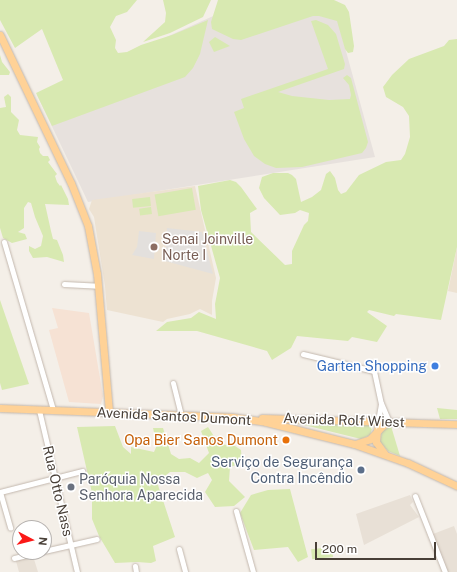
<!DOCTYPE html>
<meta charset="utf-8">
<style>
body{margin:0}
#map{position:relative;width:457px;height:572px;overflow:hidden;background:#f4efe8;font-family:"Public Sans",sans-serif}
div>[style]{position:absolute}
.residential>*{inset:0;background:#e8e0d6}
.commercial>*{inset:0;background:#f6e2d4}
.industrial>*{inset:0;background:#e7e1dd}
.education>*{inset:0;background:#ede2d2}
.green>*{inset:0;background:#d8e9b1;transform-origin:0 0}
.parking>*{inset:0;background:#e3e0dd}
.roads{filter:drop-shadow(0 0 1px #c3b8ae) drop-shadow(0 0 1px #c3b8ae)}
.minor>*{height:5px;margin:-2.5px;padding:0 2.5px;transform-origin:2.5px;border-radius:2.5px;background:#fff}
.major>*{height:7px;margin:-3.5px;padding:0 3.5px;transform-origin:3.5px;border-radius:3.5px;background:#ffd297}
.dots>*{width:11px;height:11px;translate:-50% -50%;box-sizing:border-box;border:2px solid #fff;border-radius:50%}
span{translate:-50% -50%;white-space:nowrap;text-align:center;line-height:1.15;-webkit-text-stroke:3px #fff;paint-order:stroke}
.education-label{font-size:14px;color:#785e54}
.left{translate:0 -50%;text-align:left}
.shop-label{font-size:14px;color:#366cbe}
.right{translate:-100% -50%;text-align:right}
.street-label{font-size:14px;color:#483f37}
.food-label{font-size:14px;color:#c56008}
.service-label{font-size:14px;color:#4e5e75}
.worship-label{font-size:14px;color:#5b616d}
.north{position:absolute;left:12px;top:520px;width:40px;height:40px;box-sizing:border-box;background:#fff;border:1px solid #b6b2af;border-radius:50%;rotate:97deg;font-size:11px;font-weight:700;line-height:16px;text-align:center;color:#483f37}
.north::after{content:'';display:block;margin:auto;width:14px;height:18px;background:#fb1918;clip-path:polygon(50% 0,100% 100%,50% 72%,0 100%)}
.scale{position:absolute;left:315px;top:542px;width:121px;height:18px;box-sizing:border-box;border:2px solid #483f37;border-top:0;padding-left:5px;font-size:12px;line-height:14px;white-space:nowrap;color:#483f37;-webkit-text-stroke:3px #fff;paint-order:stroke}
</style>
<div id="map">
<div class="residential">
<div style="clip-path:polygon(410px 495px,413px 502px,410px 505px,419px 517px,364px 545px,356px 514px)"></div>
<div style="clip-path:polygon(454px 526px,457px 534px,457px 572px,448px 572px,433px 534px)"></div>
<div style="clip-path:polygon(33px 556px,38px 572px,19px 572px,16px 561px)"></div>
</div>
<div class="commercial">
<div style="clip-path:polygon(52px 308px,89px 313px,103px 396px,101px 404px,69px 402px,49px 330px,58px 328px)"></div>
</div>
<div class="industrial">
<div style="clip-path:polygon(249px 0,332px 0,375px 157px,88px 202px,37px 95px)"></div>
</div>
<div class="education">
<div style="clip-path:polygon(195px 186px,216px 278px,212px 301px,212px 315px,200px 309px,190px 314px,167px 319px,163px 322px,107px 310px,105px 286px,94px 217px,89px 209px,92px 200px)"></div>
<div style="clip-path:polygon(457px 247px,457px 293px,448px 291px)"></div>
</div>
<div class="green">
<div style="clip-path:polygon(0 0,137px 0,127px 12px,116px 16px,110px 27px,116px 40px,115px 48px,118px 53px,127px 52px,141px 45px,172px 35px,208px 20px,200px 54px,193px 68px,185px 77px,52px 126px,36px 93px,63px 80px,42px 29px,15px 48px,0 20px)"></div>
<div style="clip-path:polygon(163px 0,211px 0,203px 17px,170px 33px,143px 42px,165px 22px,166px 13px)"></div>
<div style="clip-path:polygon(218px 0,334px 0,345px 5px,349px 12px,354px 46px,353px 52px,348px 53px,345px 49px,337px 21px,319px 16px,313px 16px,241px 40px,233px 39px,212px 29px,211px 22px)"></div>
<div style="clip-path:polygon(316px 20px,328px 25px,336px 34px,345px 64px,344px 69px,278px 92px,292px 96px,329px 100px,350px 99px,351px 95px,349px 85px,343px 78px,347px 75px,351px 78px,368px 142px,366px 148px,362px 153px,302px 167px,276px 168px,265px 164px,254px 156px,244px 139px,234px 112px,244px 108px,241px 99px,328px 69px,311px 21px)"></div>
<div style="clip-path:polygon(215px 37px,230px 46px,214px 52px,209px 42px)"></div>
<div style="clip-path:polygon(457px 39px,457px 247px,441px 320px,396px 314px,394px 316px,369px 310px,367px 312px,387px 326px,377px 342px,352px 337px,348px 341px,297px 336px,291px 348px,272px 360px,267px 351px,197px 331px,156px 331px,167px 322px,191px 318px,199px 312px,216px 319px,215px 304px,220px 278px,201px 210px,198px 186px,230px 180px,236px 182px,241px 187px,257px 209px,250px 213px,251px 232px,285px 265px,292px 264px,292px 251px,304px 225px,308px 221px,309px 213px,300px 210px,295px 213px,280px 215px,264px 198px,259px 188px,262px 177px,273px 173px,288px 173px,292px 175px,296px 179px,301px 202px,312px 197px,321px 190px,326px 174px,330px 171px,335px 178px,338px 190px,341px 194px,346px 192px,359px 175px,386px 162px,401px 160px,405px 154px,410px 137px,409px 116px,403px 107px,386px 97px,383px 87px,392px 75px,409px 59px,444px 46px,449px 40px)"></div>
<div style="clip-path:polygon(0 55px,2px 62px,10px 72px,9px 75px,0 75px)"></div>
<div style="clip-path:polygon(8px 94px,11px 97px,11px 112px,19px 120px,17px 130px,20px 135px,38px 137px,37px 142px,40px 147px,39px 149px,40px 153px,43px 156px,48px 156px,50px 160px,48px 162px,57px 174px,55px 176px,57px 182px,60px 186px,61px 185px,68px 199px,69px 205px,45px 204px,51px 231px,53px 239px,57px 240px,63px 255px,64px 262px,47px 257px,33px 258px,29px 251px,29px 246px,35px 249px,41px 246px,43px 236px,35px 217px,31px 203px,28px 202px,24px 208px,24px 228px,18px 232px,25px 234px,27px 239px,12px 243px,3px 238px,0 228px,0 108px,6px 107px,4px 97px)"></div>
<div style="left:192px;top:188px;width:22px;height:38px;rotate:80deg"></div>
<div style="left:150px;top:197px;width:9px;height:18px;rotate:84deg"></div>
<div style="left:151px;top:207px;width:7px;height:12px;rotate:82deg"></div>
<div style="clip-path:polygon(0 300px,29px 384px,2px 390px,0 383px)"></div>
<div style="clip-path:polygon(437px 408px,457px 410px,457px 419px,440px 419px)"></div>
<div style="clip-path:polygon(292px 422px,374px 423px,370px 435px,361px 439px)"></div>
<div style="clip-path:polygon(115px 426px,123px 447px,131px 454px,131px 447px,154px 452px,157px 445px,153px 428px,163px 428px,171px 454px,179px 459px,190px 458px,199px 463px,209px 453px,201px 431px,208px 427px,219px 444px,235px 446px,241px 450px,242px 463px,230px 467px,229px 481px,245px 497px,234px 506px,215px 507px,205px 492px,212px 480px,208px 473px,197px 478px,185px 472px,170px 472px,157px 482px,175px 537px,153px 546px,156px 561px,151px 563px,137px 562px,115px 563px,99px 536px,92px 519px,92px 493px,77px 427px)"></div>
<div style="clip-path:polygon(391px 426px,400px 456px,388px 451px,380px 442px,382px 431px)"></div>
<div style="clip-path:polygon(290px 489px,308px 557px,298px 562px,288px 547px,254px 550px,240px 513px,251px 495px,268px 490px)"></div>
<div style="left:332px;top:547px;width:10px;height:21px;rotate:84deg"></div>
</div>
<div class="parking">
<div style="clip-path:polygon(167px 228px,202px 232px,213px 274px,165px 261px)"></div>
<div style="clip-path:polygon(139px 231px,156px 233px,154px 259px,132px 255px,137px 247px)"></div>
</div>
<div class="roads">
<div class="minor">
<div style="left:4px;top:242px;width:175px;rotate:73.7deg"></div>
<div style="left:64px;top:284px;width:34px;rotate:3deg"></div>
<div style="left:303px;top:354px;width:73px;rotate:13.5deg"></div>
<div style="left:374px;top:371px;width:33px;rotate:78deg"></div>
<div style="left:381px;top:403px;width:21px;rotate:67deg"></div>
<div style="left:173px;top:383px;width:33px;rotate:76deg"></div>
<div style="left:39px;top:410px;width:166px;rotate:76.8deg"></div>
<div style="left:378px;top:421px;width:17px;rotate:-80deg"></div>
<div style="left:0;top:492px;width:85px;rotate:-14.4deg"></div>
<div style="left:0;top:492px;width:37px;rotate:74deg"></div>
<div style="left:415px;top:496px;width:82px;rotate:68.5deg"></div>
<div style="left:236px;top:511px;width:63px;rotate:74.4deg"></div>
<div style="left:179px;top:549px;width:24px;rotate:75deg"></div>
<div style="left:44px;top:551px;width:54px;rotate:-12.8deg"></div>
<div style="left:14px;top:558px;width:27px;rotate:-13deg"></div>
<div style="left:135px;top:566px;width:6px;rotate:81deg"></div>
</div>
<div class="major">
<div style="left:0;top:35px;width:164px;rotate:64.4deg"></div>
<div style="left:71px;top:183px;width:46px;rotate:68.4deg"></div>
<div style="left:88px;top:226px;width:49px;rotate:79.4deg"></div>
<div style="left:97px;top:274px;width:139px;rotate:85deg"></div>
<div style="left:0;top:408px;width:232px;rotate:2.2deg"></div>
<div style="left:232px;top:417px;width:34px;rotate:8deg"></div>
<div style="left:266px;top:422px;width:91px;rotate:14deg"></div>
<div style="left:354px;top:444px;width:57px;rotate:19.4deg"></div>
<div style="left:408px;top:463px;width:54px;rotate:25.1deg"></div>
<div style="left:262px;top:418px;width:195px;rotate:1.8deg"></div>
<div style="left:377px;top:430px;width:12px;rotate:95deg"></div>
<div style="left:376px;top:442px;width:14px;rotate:54deg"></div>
<div style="left:355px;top:444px;width:16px;rotate:-18deg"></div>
<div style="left:370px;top:439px;width:16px;rotate:-47deg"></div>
<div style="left:381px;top:427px;width:9px;rotate:-36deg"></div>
</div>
</div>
<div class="dots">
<div style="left:154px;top:247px;background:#8d6e63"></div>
<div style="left:435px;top:366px;background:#3f7fe0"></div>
<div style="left:286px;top:440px;background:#e8710a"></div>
<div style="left:361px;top:470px;background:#5c6f8a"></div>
<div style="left:71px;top:487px;background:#6b7280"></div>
</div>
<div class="education-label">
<span class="left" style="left:162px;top:247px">Senai Joinville<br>Norte I</span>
</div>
<div class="shop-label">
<span class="right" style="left:427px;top:366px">Garten Shopping</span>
</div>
<div class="street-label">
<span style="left:174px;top:416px;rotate:3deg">Avenida Santos Dumont</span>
<span style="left:344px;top:420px;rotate:2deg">Avenida Rolf Wiest</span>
<span style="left:58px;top:491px;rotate:77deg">Rua Otto Nass</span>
</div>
<div class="food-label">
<span class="right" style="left:278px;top:440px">Opa Bier Sanos Dumont</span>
</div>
<div class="service-label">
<span class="right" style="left:353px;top:470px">Serviço de Segurança<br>Contra Incêndio</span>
</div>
<div class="worship-label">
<span class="left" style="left:79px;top:487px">Paróquia Nossa<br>Senhora Aparecida</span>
</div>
<div class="north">N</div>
<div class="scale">200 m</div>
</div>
